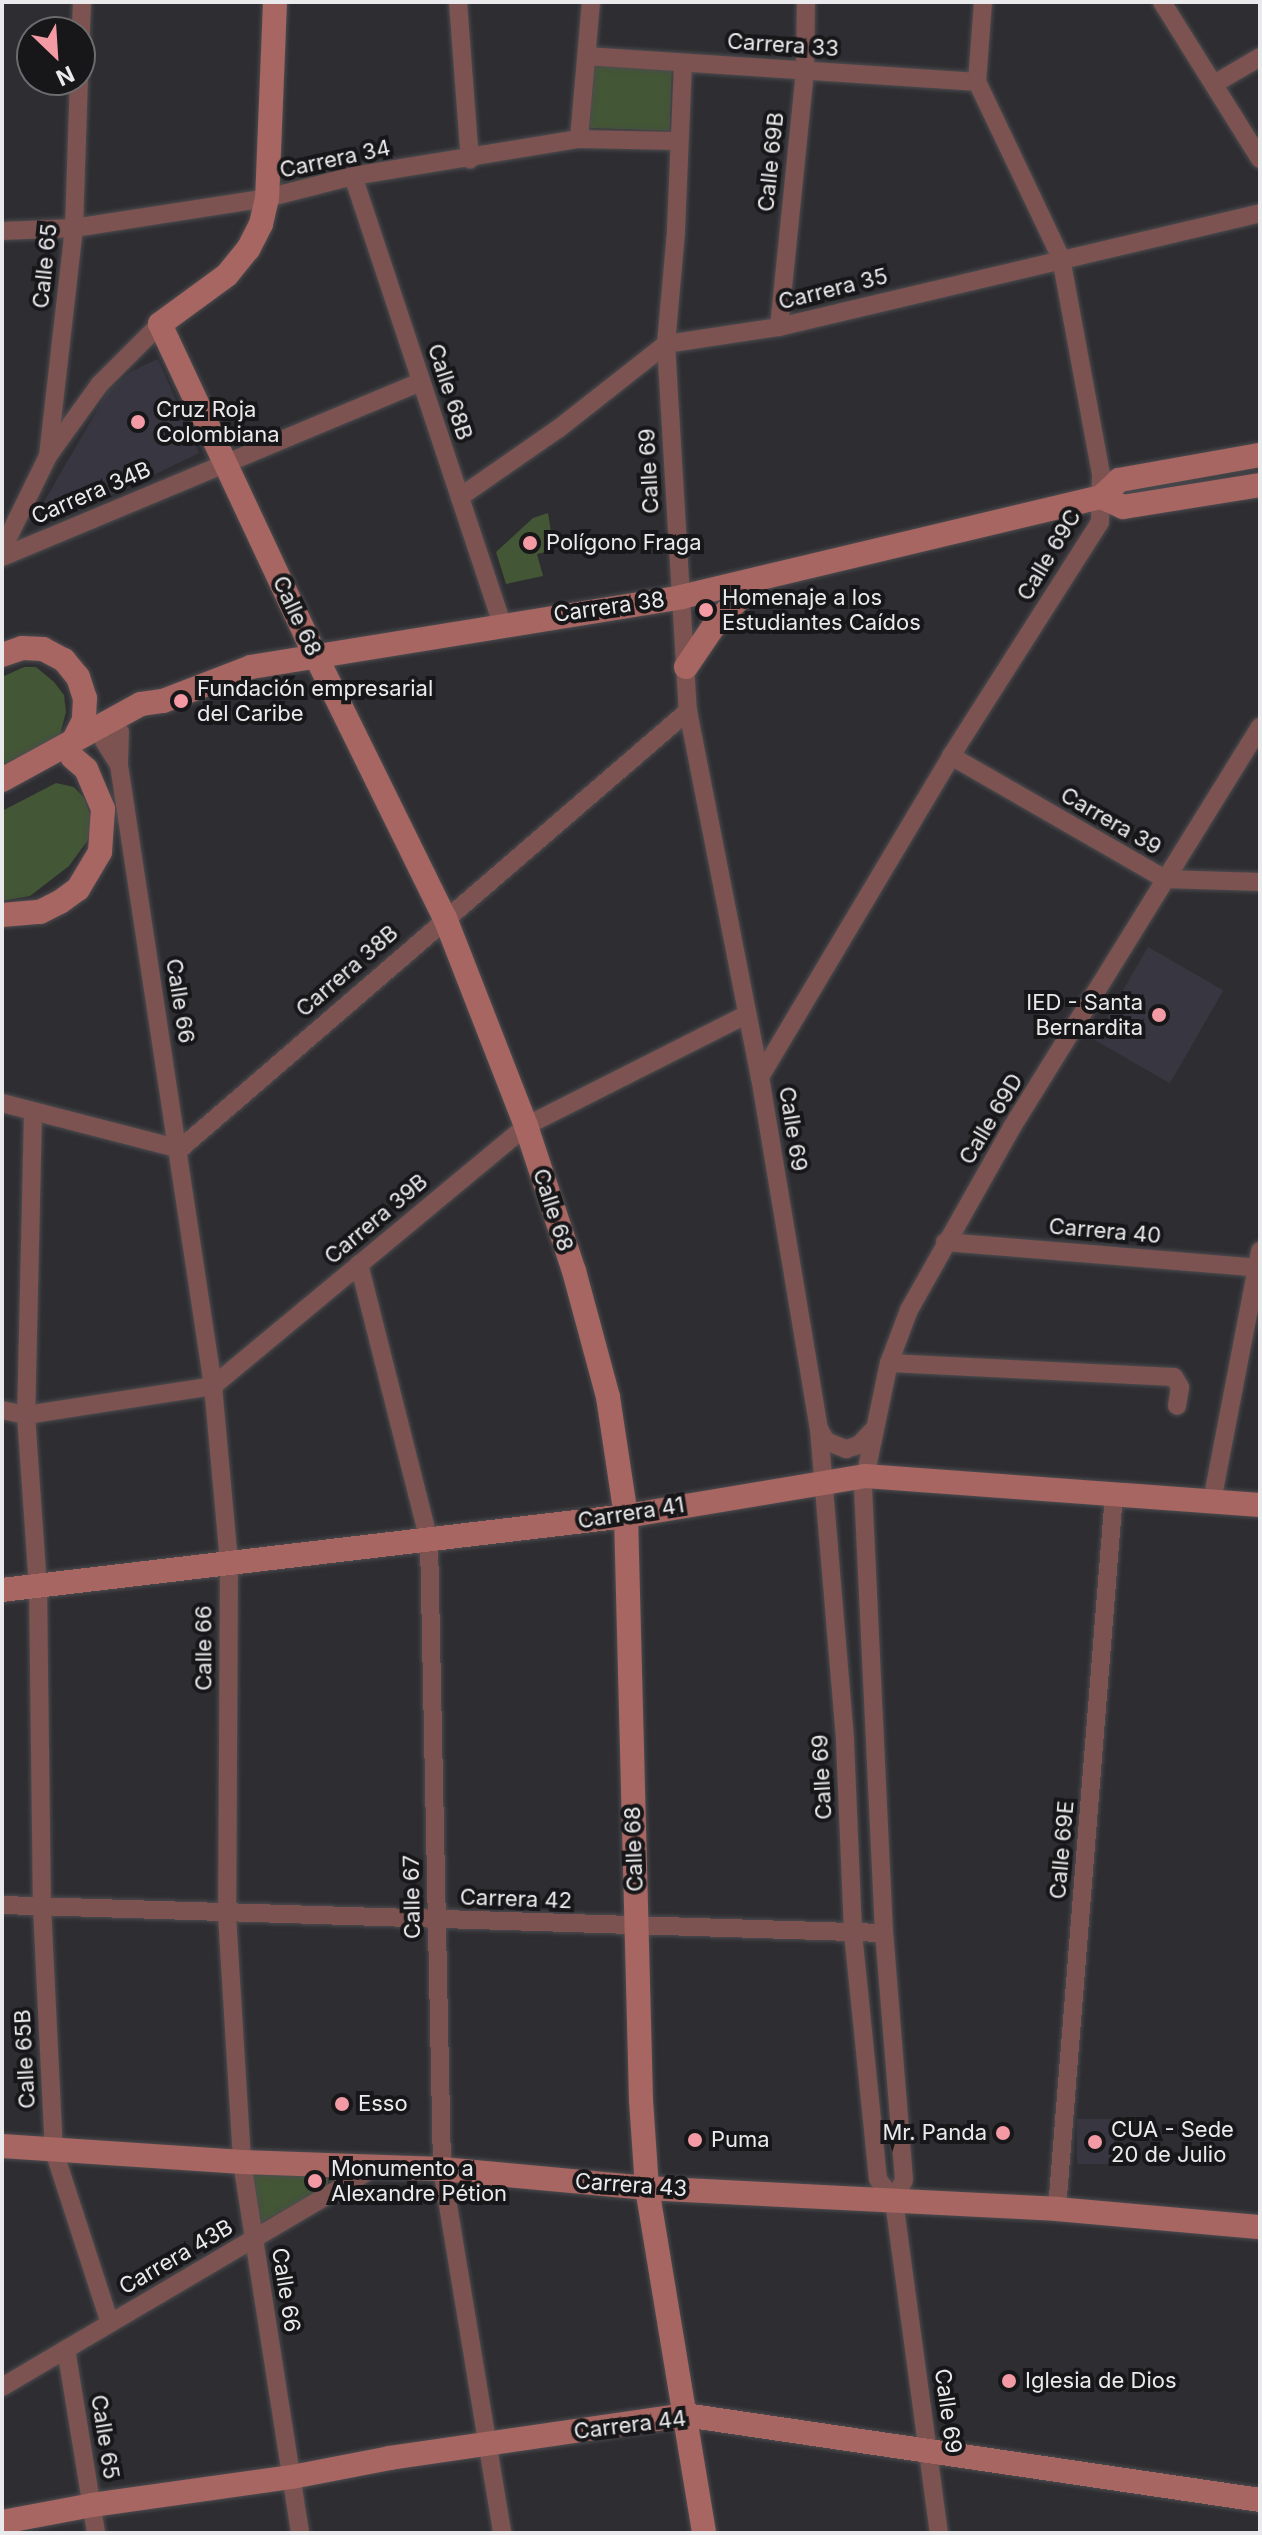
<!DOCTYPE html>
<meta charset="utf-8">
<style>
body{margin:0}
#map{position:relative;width:1262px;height:2535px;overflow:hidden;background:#2e2e32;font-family:Inter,sans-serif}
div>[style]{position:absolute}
.built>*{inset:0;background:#383741;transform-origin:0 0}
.green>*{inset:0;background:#435635;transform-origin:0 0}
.roads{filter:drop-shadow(0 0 2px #4c4c50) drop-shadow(0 0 2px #4c4c50)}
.street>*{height:18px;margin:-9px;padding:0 9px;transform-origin:9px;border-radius:9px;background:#7c5350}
.secondary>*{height:24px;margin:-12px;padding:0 12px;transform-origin:12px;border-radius:12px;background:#a76662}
.dots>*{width:22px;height:22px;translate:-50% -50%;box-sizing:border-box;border:4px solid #171618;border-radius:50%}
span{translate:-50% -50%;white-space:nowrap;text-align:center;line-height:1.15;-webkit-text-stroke:8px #171618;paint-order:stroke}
.street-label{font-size:22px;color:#eaeaec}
.poi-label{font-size:22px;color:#eaeaec}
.left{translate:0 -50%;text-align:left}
.right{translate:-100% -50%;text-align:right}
.frame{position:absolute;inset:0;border:4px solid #eaeaec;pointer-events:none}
.north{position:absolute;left:16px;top:16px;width:80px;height:80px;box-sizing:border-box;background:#171618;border:2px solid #6b6b6d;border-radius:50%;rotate:155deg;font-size:22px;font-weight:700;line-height:32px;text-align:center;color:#eaeaec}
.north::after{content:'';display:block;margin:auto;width:28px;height:36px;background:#f49aa4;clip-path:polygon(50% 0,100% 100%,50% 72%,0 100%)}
</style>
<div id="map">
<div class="built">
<div style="clip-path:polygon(158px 359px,199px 453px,66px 517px,40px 509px,108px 391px,132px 371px)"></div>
<div style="left:1148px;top:947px;width:87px;height:107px;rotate:30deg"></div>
<div style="left:1077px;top:2119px;width:37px;height:45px"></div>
</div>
<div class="green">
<div style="left:592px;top:63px;width:80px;height:65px;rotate:2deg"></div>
<div style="clip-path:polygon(548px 513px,554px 550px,537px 554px,543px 576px,506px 584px,496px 552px,533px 518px)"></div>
<div style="clip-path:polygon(24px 667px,36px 667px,54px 682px,64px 695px,66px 712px,60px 735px,2px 767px,2px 677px)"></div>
<div style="clip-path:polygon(56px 783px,74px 787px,85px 799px,92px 820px,88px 840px,69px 866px,30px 896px,2px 901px,2px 811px)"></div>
<div style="clip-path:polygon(252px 2172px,328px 2175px,328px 2186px,259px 2224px)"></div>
</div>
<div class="roads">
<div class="street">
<div style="left:458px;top:2px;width:158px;rotate:85.7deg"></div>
<div style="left:1162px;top:2px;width:185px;rotate:58deg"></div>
<div style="left:80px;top:52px;width:50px;rotate:-87.7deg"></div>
<div style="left:587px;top:56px;width:391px;rotate:3.8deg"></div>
<div style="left:683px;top:63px;width:169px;rotate:92.4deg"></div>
<div style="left:676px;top:232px;width:112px;rotate:95.1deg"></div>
<div style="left:666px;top:344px;width:368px;rotate:86.6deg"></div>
<div style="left:688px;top:711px;width:373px;rotate:78.9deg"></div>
<div style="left:760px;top:1077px;width:357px;rotate:80.5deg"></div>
<div style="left:819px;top:1429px;width:313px;rotate:85.2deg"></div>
<div style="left:845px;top:1741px;width:192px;rotate:87.6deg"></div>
<div style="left:853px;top:1933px;width:247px;rotate:84.2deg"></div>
<div style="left:878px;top:2179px;width:27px;rotate:54deg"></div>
<div style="left:894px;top:2201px;width:335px;rotate:82.3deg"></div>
<div style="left:1214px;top:84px;width:53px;rotate:-30.4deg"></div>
<div style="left:579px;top:139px;width:138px;rotate:-85deg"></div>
<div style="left:353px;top:176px;width:471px;rotate:71.6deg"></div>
<div style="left:2px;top:231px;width:72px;rotate:-2.4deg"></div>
<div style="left:74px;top:228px;width:195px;rotate:-8.8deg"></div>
<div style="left:267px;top:198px;width:89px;rotate:-14.3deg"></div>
<div style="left:353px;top:176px;width:229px;rotate:-9.3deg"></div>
<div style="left:579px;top:139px;width:99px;rotate:1.2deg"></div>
<div style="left:779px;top:327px;width:258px;rotate:-84.2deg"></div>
<div style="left:805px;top:70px;width:68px;rotate:-89.2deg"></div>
<div style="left:48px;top:456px;width:229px;rotate:-83.5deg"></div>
<div style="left:74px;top:228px;width:148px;rotate:-88.1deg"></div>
<div style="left:460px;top:497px;width:119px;rotate:-34.8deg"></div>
<div style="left:558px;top:429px;width:137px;rotate:-38.2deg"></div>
<div style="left:666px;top:344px;width:114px;rotate:-8.6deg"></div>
<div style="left:779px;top:327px;width:494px;rotate:-13.3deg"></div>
<div style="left:2px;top:550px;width:105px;rotate:-63.9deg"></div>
<div style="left:48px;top:456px;width:89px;rotate:-54.2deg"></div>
<div style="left:100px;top:384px;width:85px;rotate:-45deg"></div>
<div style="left:2px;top:557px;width:454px;rotate:-22.7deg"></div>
<div style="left:120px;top:732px;width:33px;rotate:92deg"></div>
<div style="left:119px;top:765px;width:628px;rotate:81.39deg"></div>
<div style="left:213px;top:1386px;width:177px;rotate:84.8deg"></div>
<div style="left:229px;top:1562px;width:353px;rotate:90.3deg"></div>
<div style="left:227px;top:1915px;width:247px;rotate:86.5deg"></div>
<div style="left:242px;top:2162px;width:376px;rotate:81.1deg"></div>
<div style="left:104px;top:741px;width:28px;rotate:58deg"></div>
<div style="left:951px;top:756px;width:247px;rotate:29.9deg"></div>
<div style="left:1165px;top:879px;width:95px;rotate:1.8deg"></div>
<div style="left:760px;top:1077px;width:374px;rotate:-59.2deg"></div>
<div style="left:951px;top:756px;width:277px;rotate:-57.5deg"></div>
<div style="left:1100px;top:522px;width:48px;rotate:-88.8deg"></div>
<div style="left:1101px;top:474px;width:220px;rotate:-100.5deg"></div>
<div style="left:1061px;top:258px;width:195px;rotate:-115.5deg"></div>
<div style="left:977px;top:82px;width:80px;rotate:-85.7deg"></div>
<div style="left:2px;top:1103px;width:184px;rotate:14.5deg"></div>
<div style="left:180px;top:1149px;width:671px;rotate:-40.77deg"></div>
<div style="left:33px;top:1113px;width:302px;rotate:91.3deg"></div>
<div style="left:26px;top:1415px;width:170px;rotate:86deg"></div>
<div style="left:38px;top:1585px;width:322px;rotate:89.3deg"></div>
<div style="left:42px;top:1907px;width:244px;rotate:87.2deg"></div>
<div style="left:54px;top:2151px;width:181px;rotate:72deg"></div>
<div style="left:945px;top:1242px;width:316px;rotate:4.7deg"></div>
<div style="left:359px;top:1264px;width:286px;rotate:75.8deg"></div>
<div style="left:429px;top:1541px;width:628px;rotate:88.81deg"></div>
<div style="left:442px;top:2169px;width:369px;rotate:80.6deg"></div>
<div style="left:889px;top:1363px;width:285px;rotate:2.8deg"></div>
<div style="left:1174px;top:1377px;width:12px;rotate:59deg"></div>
<div style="left:1180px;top:1387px;width:19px;rotate:99deg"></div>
<div style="left:2px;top:1410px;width:25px;rotate:12deg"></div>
<div style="left:26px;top:1415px;width:189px;rotate:-8.8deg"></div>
<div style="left:213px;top:1386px;width:407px;rotate:-39.7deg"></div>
<div style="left:526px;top:1126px;width:246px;rotate:-26.8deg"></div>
<div style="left:819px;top:1429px;width:14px;rotate:60deg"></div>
<div style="left:826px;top:1441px;width:22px;rotate:22deg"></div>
<div style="left:846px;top:1449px;width:14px;rotate:-17deg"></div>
<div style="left:859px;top:1445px;width:19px;rotate:-47deg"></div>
<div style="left:1212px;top:1501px;width:255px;rotate:-79.1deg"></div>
<div style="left:2px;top:1905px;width:882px;rotate:1.82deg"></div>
<div style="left:894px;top:2201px;width:23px;rotate:-65deg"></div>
<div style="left:904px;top:2180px;width:248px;rotate:-94.6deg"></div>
<div style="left:884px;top:1933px;width:446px;rotate:-92.7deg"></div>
<div style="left:863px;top:1487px;width:127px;rotate:-78.2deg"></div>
<div style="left:889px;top:1363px;width:57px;rotate:-69.3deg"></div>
<div style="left:909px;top:1310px;width:210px;rotate:-60.6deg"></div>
<div style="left:1012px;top:1127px;width:471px;rotate:-58.2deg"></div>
<div style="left:1057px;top:2209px;width:716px;rotate:-85.44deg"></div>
<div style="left:66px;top:2349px;width:186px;rotate:80.7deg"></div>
<div style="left:2px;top:2387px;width:432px;rotate:-30.5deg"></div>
</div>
<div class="secondary">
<div style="left:275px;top:2px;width:196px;rotate:92.3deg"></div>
<div style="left:267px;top:198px;width:27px;rotate:103deg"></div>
<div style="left:261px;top:224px;width:28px;rotate:117deg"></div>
<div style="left:248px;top:249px;width:33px;rotate:129deg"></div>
<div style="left:227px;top:275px;width:83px;rotate:143.8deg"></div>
<div style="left:160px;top:324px;width:347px;rotate:64.9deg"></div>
<div style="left:307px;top:638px;width:312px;rotate:63.8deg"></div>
<div style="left:445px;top:918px;width:223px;rotate:68.7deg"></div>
<div style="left:526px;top:1126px;width:153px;rotate:71.7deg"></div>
<div style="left:574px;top:1271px;width:131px;rotate:74.9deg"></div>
<div style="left:608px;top:1397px;width:120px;rotate:81.4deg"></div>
<div style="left:626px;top:1516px;width:584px;rotate:88.53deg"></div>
<div style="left:641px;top:2100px;width:88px;rotate:86.1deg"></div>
<div style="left:647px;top:2188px;width:350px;rotate:80.6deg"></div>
<div style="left:1101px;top:497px;width:24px;rotate:24deg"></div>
<div style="left:1123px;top:507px;width:139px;rotate:-9.1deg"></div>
<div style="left:2px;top:655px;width:21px;rotate:-19deg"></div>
<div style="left:22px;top:648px;width:21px;rotate:3deg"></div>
<div style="left:43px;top:649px;width:24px;rotate:28deg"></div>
<div style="left:64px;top:660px;width:22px;rotate:51deg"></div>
<div style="left:78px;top:677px;width:22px;rotate:72deg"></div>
<div style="left:85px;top:698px;width:22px;rotate:93deg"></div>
<div style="left:84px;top:720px;width:22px;rotate:117deg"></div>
<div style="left:686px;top:667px;width:57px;rotate:-55.8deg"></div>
<div style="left:718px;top:620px;width:57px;rotate:-45deg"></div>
<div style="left:2px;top:780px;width:158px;rotate:-28.7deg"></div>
<div style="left:141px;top:704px;width:22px;rotate:-8deg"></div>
<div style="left:163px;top:701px;width:94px;rotate:-21.1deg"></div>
<div style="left:251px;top:667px;width:436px;rotate:-9.2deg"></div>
<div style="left:681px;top:597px;width:432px;rotate:-13.4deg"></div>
<div style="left:1101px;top:497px;width:25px;rotate:-43deg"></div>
<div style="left:1119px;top:480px;width:143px;rotate:-10.1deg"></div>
<div style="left:2px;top:915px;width:38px;rotate:-5deg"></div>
<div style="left:40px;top:912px;width:22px;rotate:-27deg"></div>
<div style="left:60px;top:902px;width:22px;rotate:-36deg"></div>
<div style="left:78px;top:889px;width:43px;rotate:-59.3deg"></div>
<div style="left:100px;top:852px;width:43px;rotate:-86deg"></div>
<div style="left:103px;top:809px;width:43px;rotate:-113deg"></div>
<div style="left:86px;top:769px;width:18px;rotate:-139deg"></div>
<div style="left:2px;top:1590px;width:628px;rotate:-6.76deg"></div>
<div style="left:626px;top:1516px;width:242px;rotate:-9.5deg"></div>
<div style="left:865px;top:1476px;width:396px;rotate:4.2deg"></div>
<div style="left:2px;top:2146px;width:241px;rotate:3.8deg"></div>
<div style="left:242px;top:2162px;width:200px;rotate:2deg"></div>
<div style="left:442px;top:2169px;width:206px;rotate:5.3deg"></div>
<div style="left:647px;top:2188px;width:411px;rotate:2.9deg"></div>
<div style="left:1057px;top:2209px;width:204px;rotate:5.1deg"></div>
<div style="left:2px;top:2522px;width:92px;rotate:-10.7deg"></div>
<div style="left:92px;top:2505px;width:202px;rotate:-8deg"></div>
<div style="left:292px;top:2477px;width:100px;rotate:-11deg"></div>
<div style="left:390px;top:2458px;width:298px;rotate:-8.3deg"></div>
<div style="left:685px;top:2415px;width:581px;rotate:8.41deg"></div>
</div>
</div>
<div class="dots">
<div style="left:138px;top:422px;background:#f49aa4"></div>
<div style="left:530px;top:543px;background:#f49aa4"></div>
<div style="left:706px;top:610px;background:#f49aa4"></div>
<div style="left:181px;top:701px;background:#f49aa4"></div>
<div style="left:1159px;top:1015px;background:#f49aa4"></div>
<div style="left:342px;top:2104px;background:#f49aa4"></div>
<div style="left:1003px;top:2133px;background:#f49aa4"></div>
<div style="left:695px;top:2140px;background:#f49aa4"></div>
<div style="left:1095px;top:2142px;background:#f49aa4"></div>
<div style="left:315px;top:2181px;background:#f49aa4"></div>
<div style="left:1009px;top:2381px;background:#f49aa4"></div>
</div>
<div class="street-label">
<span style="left:783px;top:45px;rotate:4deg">Carrera 33</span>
<span style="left:335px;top:159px;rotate:-12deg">Carrera 34</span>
<span style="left:771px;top:162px;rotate:-84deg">Calle 69B</span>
<span style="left:45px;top:266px;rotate:-84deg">Calle 65</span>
<span style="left:833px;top:289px;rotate:-14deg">Carrera 35</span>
<span style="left:450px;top:392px;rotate:72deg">Calle 68B</span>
<span style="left:649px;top:471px;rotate:-93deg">Calle 69</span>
<span style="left:91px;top:493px;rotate:-23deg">Carrera 34B</span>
<span style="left:1049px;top:555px;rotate:-59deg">Calle 69C</span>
<span style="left:609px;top:607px;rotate:-8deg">Carrera 38</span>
<span style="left:297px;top:616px;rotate:65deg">Calle 68</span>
<span style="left:1111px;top:821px;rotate:30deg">Carrera 39</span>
<span style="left:347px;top:971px;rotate:-41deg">Carrera 38B</span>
<span style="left:180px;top:1001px;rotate:81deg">Calle 66</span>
<span style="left:991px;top:1119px;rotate:-59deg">Calle 69D</span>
<span style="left:793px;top:1129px;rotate:81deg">Calle 69</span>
<span style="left:553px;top:1210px;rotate:72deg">Calle 68</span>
<span style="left:376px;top:1219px;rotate:-40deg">Carrera 39B</span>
<span style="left:1105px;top:1231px;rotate:5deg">Carrera 40</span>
<span style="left:631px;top:1513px;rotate:-9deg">Carrera 41</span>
<span style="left:204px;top:1648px;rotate:-90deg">Calle 66</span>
<span style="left:822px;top:1777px;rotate:-93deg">Calle 69</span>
<span style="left:634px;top:1849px;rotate:-92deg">Calle 68</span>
<span style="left:1062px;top:1850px;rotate:-85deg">Calle 69E</span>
<span style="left:412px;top:1897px;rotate:-91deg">Calle 67</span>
<span style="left:516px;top:1899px;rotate:2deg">Carrera 42</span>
<span style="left:25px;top:2059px;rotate:-93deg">Calle 65B</span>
<span style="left:631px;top:2185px;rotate:4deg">Carrera 43</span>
<span style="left:176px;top:2257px;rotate:-30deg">Carrera 43B</span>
<span style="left:286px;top:2290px;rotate:81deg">Calle 66</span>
<span style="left:948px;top:2411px;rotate:82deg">Calle 69</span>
<span style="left:630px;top:2425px;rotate:-7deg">Carrera 44</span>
<span style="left:105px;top:2437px;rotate:81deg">Calle 65</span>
</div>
<div class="poi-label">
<span class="left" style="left:156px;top:422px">Cruz Roja<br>Colombiana</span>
<span class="left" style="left:546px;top:543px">Polígono Fraga</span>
<span class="left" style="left:722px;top:610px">Homenaje a los<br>Estudiantes Caídos</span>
<span class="left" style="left:197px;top:701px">Fundación empresarial<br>del Caribe</span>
<span class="right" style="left:1143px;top:1015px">IED - Santa<br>Bernardita</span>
<span class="left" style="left:358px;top:2104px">Esso</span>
<span class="left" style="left:1111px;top:2142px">CUA - Sede<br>20 de Julio</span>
<span class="right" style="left:987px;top:2133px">Mr. Panda</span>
<span class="left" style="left:711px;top:2140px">Puma</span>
<span class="left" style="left:331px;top:2181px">Monumento a<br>Alexandre Pétion</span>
<span class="left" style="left:1025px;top:2381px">Iglesia de Dios</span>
</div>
<div class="frame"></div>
<div class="north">N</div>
</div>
